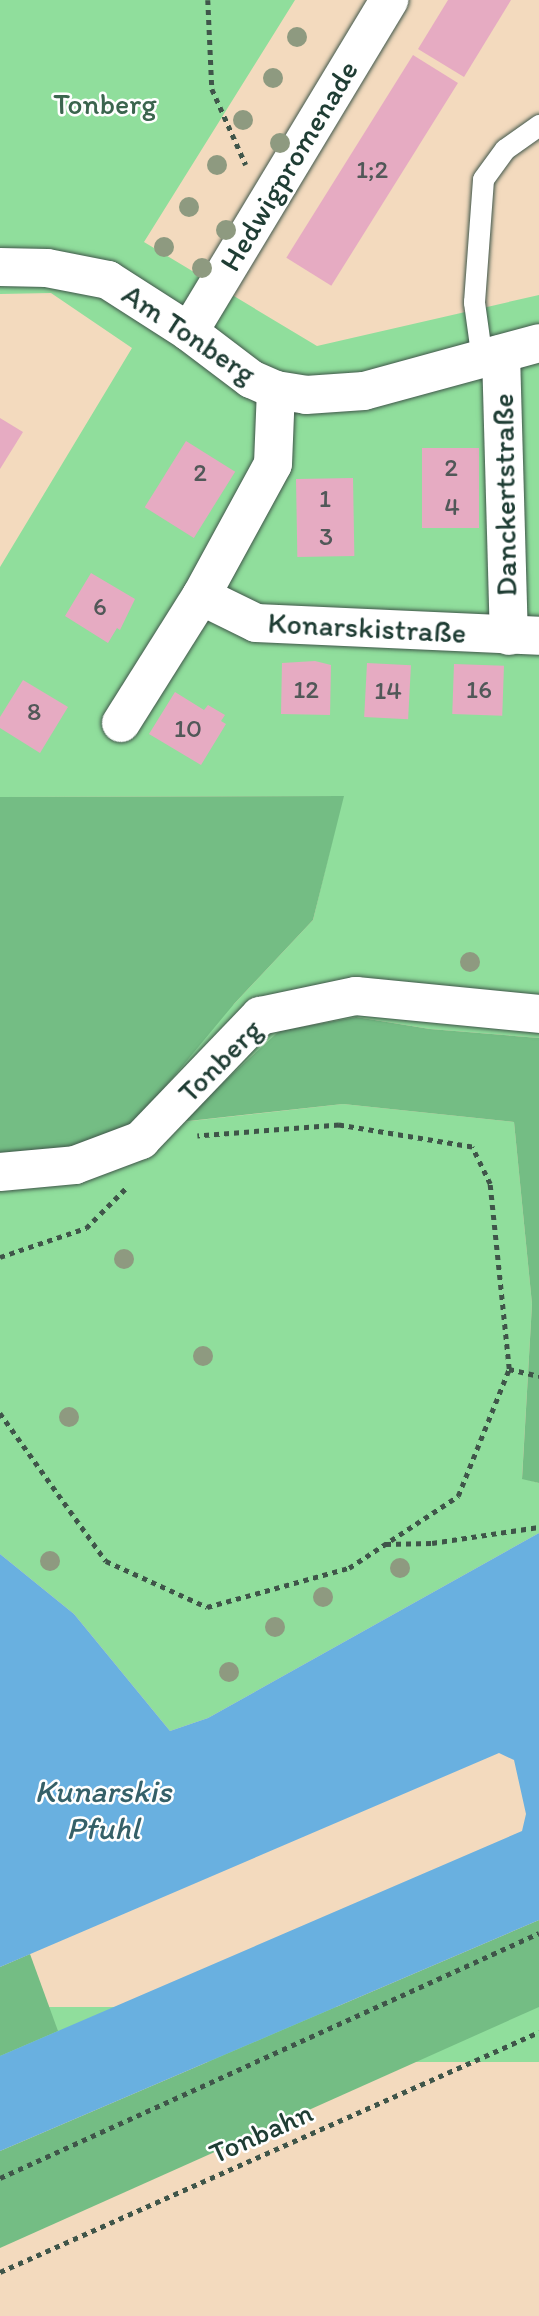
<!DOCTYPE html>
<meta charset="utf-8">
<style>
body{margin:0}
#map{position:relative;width:539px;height:2316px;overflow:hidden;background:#f3dabe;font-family:Itim,sans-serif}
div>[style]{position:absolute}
.green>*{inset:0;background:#90de9c;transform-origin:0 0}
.forest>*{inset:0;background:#74bd84}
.water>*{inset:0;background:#69b0e0}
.building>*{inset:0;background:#e6abc2;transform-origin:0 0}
.path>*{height:4.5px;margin-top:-2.25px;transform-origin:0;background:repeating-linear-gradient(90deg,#3f5549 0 5px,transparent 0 10px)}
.roads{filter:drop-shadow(0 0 2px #3f5549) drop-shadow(0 0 2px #3f5549)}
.lane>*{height:21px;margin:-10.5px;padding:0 10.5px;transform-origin:10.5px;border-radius:10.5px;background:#fff}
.street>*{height:38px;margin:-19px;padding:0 19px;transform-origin:19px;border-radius:19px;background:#fff}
.trees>*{width:20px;height:20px;margin:-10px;border-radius:50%;background:#8e9a80}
span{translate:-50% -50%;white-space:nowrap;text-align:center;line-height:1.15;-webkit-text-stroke:5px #fff;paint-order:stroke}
.number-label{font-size:26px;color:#515858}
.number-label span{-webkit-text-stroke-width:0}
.park-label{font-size:30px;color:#3b654e}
.street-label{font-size:30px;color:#1f3d34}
.water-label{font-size:32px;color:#356068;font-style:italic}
</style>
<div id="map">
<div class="green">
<div style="clip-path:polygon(0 0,295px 0,144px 242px,317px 346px,539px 295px,539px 1038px,430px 1029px,356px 1017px,279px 1031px,181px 1122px,343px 1104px,514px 1122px,532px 1304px,522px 1478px,539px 1483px,539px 1533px,208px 1718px,170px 1731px,74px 1614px,0 1554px,0 1158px,234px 1004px,313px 920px,343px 796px,0 797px,0 567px,132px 348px,51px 293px,0 294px)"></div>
<div style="left:539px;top:2007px;width:55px;height:590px;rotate:90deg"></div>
</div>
<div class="forest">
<div style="clip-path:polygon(344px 796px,313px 920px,234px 1004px,135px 1123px,80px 1153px,0 1157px,0 797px)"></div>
<div style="clip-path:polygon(356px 1017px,430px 1029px,539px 1038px,539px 1483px,522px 1479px,532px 1304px,514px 1122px,343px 1104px,180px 1122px,279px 1031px)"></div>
<div style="clip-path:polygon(539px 1920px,539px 2007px,0 2248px,0 2151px)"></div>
<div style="clip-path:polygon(30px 1954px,58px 2031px,0 2056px,0 1967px)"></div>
</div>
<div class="water">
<div style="clip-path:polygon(539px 1533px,539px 1920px,0 2151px,0 2056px,522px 1831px,526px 1814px,514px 1760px,499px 1753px,0 1967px,0 1554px,74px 1614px,170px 1731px,208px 1718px)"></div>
</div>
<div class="building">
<div style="clip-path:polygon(448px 0,511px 0,464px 77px,418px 49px)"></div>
<div style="left:413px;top:55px;width:53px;height:239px;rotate:32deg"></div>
<div style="clip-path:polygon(0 418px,23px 432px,0 469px)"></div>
<div style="left:186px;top:441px;width:58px;height:78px;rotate:32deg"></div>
<div style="left:422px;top:448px;width:57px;height:80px"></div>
<div style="left:353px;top:478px;width:78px;height:57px;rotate:89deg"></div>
<div style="clip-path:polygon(91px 573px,135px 599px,120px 630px,117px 628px,108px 643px,65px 616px)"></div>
<div style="clip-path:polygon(315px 661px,331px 665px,330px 715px,281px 714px,282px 663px)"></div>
<div style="left:367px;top:663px;width:44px;height:54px;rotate:3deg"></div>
<div style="left:454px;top:664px;width:50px;height:50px;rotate:2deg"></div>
<div style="clip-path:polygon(23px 680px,68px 707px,40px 753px,0 728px,0 717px)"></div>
<div style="clip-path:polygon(175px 692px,204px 710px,208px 705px,225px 715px,221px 721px,226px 724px,201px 765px,149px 734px)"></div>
</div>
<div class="path">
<div style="left:208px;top:0;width:89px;rotate:87.4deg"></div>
<div style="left:212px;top:89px;width:83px;rotate:65.9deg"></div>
<div style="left:0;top:1257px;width:91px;rotate:-18.6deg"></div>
<div style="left:86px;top:1228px;width:57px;rotate:-45deg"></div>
<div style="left:509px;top:1369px;width:31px;rotate:13deg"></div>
<div style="left:0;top:1413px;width:182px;rotate:54.4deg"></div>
<div style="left:106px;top:1561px;width:111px;rotate:24.5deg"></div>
<div style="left:207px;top:1607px;width:147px;rotate:-15.4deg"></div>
<div style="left:349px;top:1568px;width:131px;rotate:-33.4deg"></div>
<div style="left:458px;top:1496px;width:137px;rotate:-68.1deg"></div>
<div style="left:509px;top:1369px;width:186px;rotate:-95.9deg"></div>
<div style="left:490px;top:1184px;width:41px;rotate:-115.9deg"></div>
<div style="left:472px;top:1147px;width:135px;rotate:-170.6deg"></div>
<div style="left:339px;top:1125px;width:142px;rotate:175.6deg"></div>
<div style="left:386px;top:1544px;width:46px;rotate:-1.2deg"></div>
<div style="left:432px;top:1543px;width:108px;rotate:-8.5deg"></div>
<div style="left:0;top:2178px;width:592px;rotate:-24.44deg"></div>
<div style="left:0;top:2272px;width:590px;rotate:-24deg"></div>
</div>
<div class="roads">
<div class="lane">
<div style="left:482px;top:360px;width:59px;rotate:-97.9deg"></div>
<div style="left:474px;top:302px;width:123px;rotate:-85.8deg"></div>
<div style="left:483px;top:179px;width:37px;rotate:-54deg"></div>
<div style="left:505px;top:149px;width:42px;rotate:-35.2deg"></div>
</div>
<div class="street">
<div style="left:0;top:267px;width:47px;rotate:1.2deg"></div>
<div style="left:47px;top:268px;width:62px;rotate:11.1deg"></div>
<div style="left:108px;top:280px;width:96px;rotate:32.7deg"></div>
<div style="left:189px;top:332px;width:78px;rotate:37.2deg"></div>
<div style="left:251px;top:379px;width:27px;rotate:24deg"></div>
<div style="left:276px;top:390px;width:30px;rotate:9deg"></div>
<div style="left:306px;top:395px;width:58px;rotate:-3.9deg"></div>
<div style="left:364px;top:391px;width:181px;rotate:-15.3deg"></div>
<div style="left:189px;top:332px;width:388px;rotate:-58.9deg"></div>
<div style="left:501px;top:354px;width:282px;rotate:88.4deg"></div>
<div style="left:201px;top:596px;width:61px;rotate:26.1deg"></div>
<div style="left:256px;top:623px;width:283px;rotate:2.6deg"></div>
<div style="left:121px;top:723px;width:150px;rotate:-57.8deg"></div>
<div style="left:201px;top:596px;width:150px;rotate:-61.4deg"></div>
<div style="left:273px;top:464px;width:74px;rotate:-87.7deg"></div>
<div style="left:0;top:1172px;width:75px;rotate:-5.3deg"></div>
<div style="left:75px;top:1165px;width:71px;rotate:-20.7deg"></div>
<div style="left:141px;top:1140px;width:172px;rotate:-46.2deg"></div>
<div style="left:260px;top:1016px;width:98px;rotate:-11.8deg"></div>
<div style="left:356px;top:996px;width:184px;rotate:5.6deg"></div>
</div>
</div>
<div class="trees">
<div style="left:297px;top:37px"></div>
<div style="left:273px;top:78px"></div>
<div style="left:243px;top:120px"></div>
<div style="left:280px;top:143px"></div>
<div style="left:217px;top:165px"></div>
<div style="left:189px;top:207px"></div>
<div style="left:226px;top:230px"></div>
<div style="left:164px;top:247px"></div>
<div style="left:202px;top:268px"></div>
<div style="left:470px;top:962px"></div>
<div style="left:124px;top:1259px"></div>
<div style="left:203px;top:1356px"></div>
<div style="left:69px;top:1417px"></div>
<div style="left:50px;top:1561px"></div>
<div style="left:400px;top:1568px"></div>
<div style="left:323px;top:1597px"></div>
<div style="left:275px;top:1627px"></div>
<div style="left:229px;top:1672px"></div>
</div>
<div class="number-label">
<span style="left:372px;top:170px">1;2</span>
<span style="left:451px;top:468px">2</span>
<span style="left:200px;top:473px">2</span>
<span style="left:325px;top:499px">1</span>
<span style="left:452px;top:507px">4</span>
<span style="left:326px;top:537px">3</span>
<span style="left:100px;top:607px">6</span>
<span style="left:306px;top:690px">12</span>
<span style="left:479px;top:690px">16</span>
<span style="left:388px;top:691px">14</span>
<span style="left:34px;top:712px">8</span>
<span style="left:188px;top:729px">10</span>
</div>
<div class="park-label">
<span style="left:105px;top:104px">Tonberg</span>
</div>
<div class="street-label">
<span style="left:289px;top:166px;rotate:-59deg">Hedwigpromenade</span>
<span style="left:189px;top:334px;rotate:34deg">Am Tonberg</span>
<span style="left:505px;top:495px;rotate:-91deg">Danckertstraße</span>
<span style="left:367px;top:628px;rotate:3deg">Konarskistraße</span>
<span style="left:220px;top:1061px;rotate:-45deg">Tonberg</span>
<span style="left:261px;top:2133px;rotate:-24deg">Tonbahn</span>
</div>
<div class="water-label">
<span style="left:103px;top:1810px">Kunarskis<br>Pfuhl</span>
</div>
</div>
